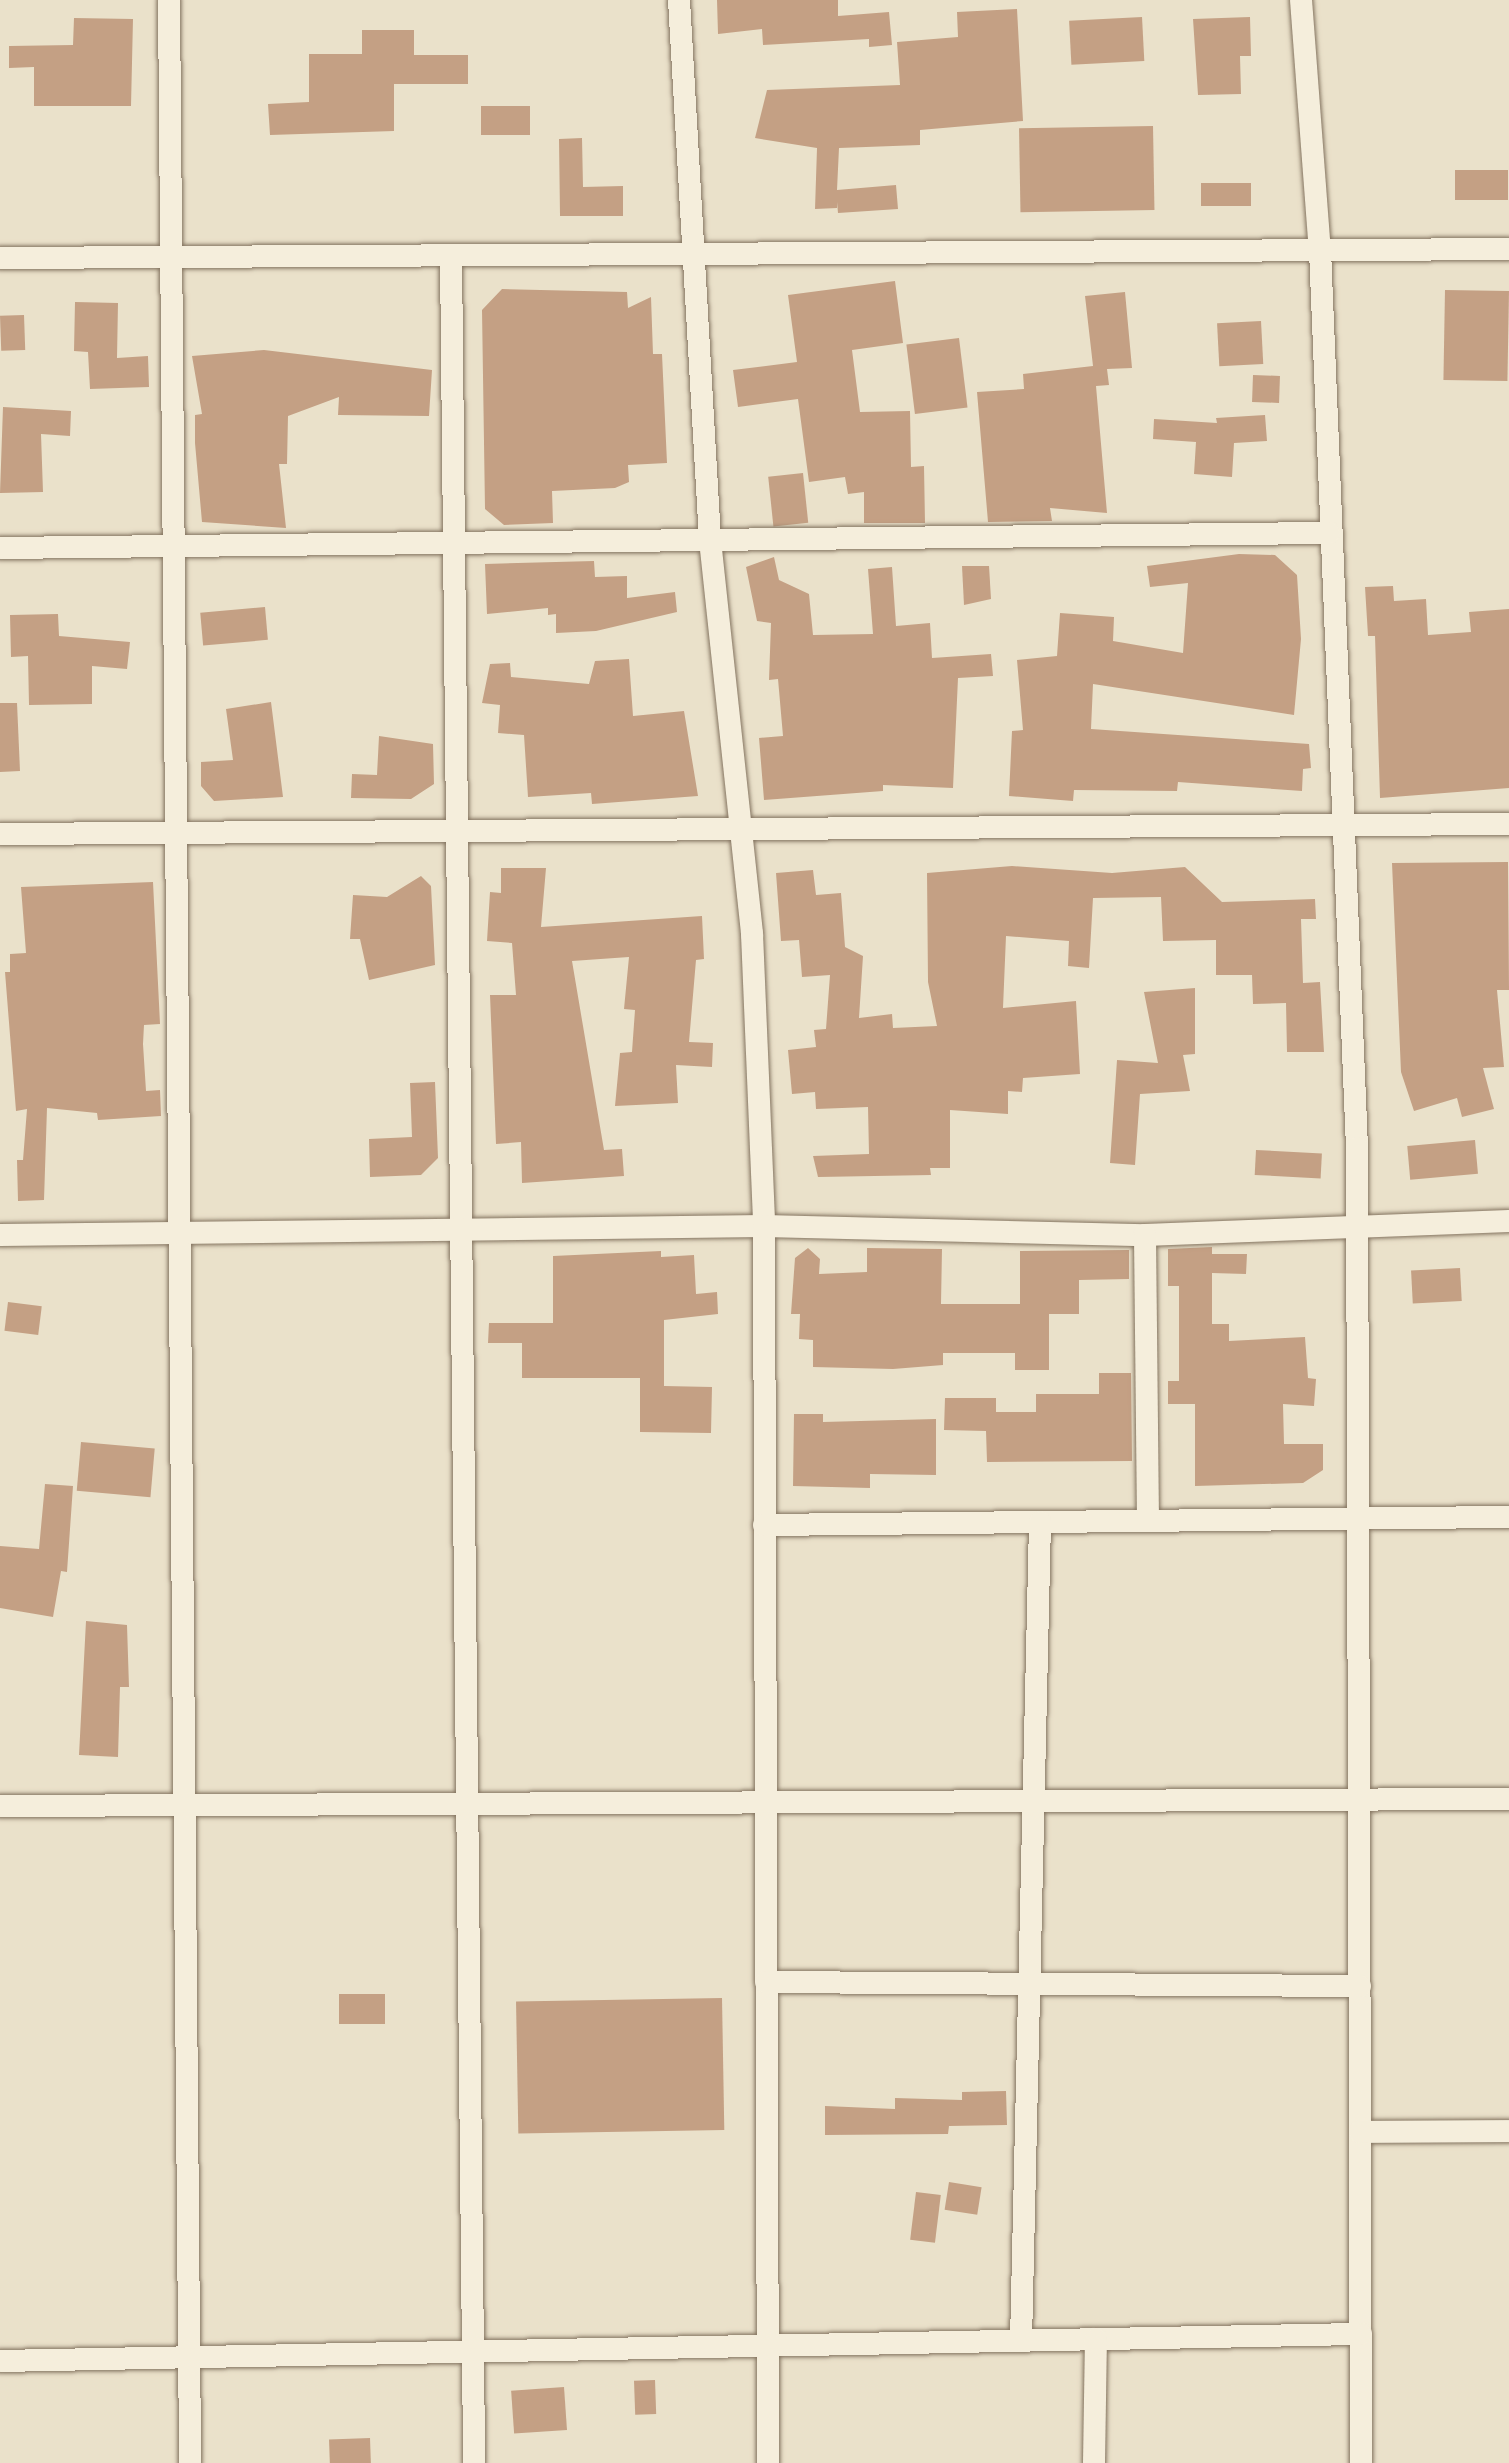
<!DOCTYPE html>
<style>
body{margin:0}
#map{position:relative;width:1509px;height:2463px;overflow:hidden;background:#eae1ca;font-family:"Roboto Serif",serif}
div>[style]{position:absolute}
.building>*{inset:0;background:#c4a084;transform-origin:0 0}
.roads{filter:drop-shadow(0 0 2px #847460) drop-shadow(0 0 2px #847460)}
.minor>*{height:22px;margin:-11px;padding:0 11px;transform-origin:11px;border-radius:11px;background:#f5eedc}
span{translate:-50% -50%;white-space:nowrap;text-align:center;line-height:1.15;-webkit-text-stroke:10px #f2ebd8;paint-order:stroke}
</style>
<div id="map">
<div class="building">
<div style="clip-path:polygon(717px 0,838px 0,838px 16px,889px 12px,892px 45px,869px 47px,869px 39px,763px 45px,762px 29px,718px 34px)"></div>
<div style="clip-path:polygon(1017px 9px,1023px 121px,920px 130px,920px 145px,839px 148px,837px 190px,896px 185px,898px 209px,838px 213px,837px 202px,837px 208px,815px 209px,817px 148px,755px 138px,767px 90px,900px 85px,897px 42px,958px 37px,957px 12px)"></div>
<div style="left:1142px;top:17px;width:44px;height:73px;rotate:87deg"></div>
<div style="clip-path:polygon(1250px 17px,1251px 56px,1240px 56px,1241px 94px,1198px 95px,1193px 19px)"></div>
<div style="clip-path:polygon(74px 18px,133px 19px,131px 106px,34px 106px,34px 67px,9px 68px,9px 46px,73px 45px)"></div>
<div style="clip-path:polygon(362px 30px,414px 30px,414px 55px,468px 55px,468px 84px,394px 84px,394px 131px,270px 135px,268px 104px,309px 102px,309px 54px,362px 54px)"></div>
<div style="left:530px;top:106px;width:29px;height:49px;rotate:90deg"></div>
<div style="left:1153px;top:126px;width:84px;height:134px;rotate:89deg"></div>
<div style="clip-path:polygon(582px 138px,583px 187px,623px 186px,623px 216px,560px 216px,559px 139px)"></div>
<div style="left:1455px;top:170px;width:53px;height:30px"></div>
<div style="left:1251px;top:183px;width:23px;height:50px;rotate:90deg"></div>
<div style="clip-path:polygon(895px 281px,903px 343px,852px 350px,860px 412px,910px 411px,911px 467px,924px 466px,925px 523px,864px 523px,864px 492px,848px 494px,845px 477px,809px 482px,798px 399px,738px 407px,733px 370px,797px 362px,788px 295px)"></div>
<div style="clip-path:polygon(502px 289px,627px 292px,628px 308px,651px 297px,653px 354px,662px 354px,667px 463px,628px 465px,629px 482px,615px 488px,552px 491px,553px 523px,504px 525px,485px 509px,482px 310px)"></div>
<div style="left:1445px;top:290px;width:64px;height:90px;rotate:1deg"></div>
<div style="clip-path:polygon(1125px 292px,1132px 368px,1107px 369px,1109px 385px,1096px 386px,1107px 513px,1050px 508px,1052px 521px,988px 522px,977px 392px,1024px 389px,1023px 374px,1093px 366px,1085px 296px)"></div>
<div style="clip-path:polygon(75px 302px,118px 303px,117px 358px,148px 356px,149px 387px,90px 389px,88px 352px,74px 351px)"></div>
<div style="left:24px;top:315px;width:35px;height:24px;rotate:88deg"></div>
<div style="left:1261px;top:321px;width:43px;height:44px;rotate:87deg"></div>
<div style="left:959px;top:338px;width:70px;height:53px;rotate:83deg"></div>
<div style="clip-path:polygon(264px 350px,432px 370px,429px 416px,338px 415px,339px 397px,288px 416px,287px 464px,279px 464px,286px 528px,202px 522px,195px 443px,195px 415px,202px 414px,192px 356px)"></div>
<div style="left:1253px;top:375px;width:27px;height:27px;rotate:2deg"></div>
<div style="clip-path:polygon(3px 407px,71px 411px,70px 436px,41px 434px,43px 492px,0 493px)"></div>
<div style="clip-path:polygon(1265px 415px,1267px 441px,1234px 443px,1232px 477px,1194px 474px,1196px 442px,1153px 439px,1154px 419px,1217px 423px,1216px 418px)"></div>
<div style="left:803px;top:473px;width:50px;height:35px;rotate:84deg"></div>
<div style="clip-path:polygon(1239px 554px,1275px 555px,1297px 575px,1301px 639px,1294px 715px,1093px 684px,1091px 729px,1309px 744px,1311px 768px,1303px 769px,1302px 791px,1178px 782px,1177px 791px,1074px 790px,1073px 801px,1009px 796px,1012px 731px,1023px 730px,1017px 660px,1057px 656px,1060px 613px,1114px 617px,1113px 641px,1183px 653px,1188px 583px,1150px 587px,1147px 566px)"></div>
<div style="clip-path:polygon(774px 557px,779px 580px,809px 594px,813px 635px,873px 634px,868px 569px,892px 567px,896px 626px,930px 623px,932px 658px,991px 654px,993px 676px,958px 678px,953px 788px,883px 785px,883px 791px,764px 800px,759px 738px,783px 736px,778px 679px,769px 680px,771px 623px,757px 621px,746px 567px)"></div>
<div style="clip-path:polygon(594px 561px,595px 577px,627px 576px,627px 598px,675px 592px,677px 612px,596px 631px,556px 633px,556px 614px,548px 615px,548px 608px,487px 614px,485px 564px)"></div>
<div style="clip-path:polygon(962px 566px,989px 566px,991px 599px,964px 605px)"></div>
<div style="clip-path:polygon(1393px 586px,1394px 601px,1426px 599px,1428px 635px,1471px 632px,1469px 612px,1509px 609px,1509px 788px,1380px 798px,1375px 636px,1368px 636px,1365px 587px)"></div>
<div style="left:265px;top:607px;width:33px;height:65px;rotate:85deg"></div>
<div style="clip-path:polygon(58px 614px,59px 636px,130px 642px,127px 669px,92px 666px,92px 704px,29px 705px,28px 656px,11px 657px,10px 615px)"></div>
<div style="clip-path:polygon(629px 659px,633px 716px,684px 711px,698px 796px,592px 804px,591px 793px,528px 797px,524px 735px,498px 733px,500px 705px,482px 703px,490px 664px,510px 663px,511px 677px,589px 684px,595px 661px)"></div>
<div style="clip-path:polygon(271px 702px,283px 797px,214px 801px,201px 786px,201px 762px,233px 760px,226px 709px)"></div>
<div style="clip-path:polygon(0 703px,17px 703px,20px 771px,0 772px)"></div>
<div style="clip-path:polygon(379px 736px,433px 744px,434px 784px,411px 799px,351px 798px,352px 774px,377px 775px)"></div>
<div style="clip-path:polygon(1508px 862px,1509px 990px,1497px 990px,1504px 1067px,1483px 1068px,1494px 1109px,1462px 1117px,1457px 1098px,1414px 1111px,1401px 1072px,1392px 863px)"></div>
<div style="clip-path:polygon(1012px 866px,1112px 873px,1185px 867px,1222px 902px,1315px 899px,1316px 919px,1301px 919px,1303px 983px,1320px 982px,1324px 1052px,1287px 1052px,1286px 1003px,1253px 1004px,1252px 975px,1216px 975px,1216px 940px,1163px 941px,1161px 897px,1093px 898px,1089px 968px,1068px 966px,1069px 941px,1006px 936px,1003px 1008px,1076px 1001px,1080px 1074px,1023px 1078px,1022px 1092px,1008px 1091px,1008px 1114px,950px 1110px,950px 1168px,930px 1168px,931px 1175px,818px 1177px,813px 1156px,869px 1154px,868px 1107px,816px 1109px,815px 1092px,792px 1094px,788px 1050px,816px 1047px,814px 1030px,826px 1029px,830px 975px,802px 977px,799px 940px,781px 941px,776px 873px,813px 870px,816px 895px,841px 893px,845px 947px,863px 956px,859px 1018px,892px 1014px,893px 1028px,937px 1026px,928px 982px,927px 873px)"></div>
<div style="clip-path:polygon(501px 868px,546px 868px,541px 927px,702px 916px,704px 959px,696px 960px,689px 1042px,713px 1043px,712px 1067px,676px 1065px,678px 1103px,615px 1106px,620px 1053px,632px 1052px,635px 1010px,624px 1009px,629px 957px,572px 961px,604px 1150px,622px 1149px,624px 1176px,522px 1183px,521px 1142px,496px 1144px,490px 995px,516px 995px,512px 943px,487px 941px,490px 892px,501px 893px)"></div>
<div style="clip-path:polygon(421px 876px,431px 886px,435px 965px,369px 980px,360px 939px,350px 939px,353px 895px,387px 897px)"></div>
<div style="clip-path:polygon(153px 882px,160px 1024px,144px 1025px,143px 1044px,146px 1091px,160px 1090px,161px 1116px,98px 1120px,97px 1113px,47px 1108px,44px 1200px,18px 1201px,17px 1160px,23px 1160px,27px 1109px,16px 1111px,5px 972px,10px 972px,10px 954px,26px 953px,21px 887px)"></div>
<div style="clip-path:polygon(1195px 988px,1195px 1054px,1183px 1055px,1190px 1091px,1140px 1094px,1135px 1165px,1110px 1163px,1117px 1060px,1158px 1063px,1144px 992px)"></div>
<div style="clip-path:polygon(435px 1082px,438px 1158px,421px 1175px,370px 1177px,369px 1139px,412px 1137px,410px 1083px)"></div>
<div style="left:1475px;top:1140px;width:34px;height:68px;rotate:85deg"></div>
<div style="left:1256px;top:1150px;width:66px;height:25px;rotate:3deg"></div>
<div style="clip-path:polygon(1212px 1247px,1212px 1254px,1247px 1254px,1246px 1274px,1212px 1273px,1212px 1324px,1229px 1324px,1229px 1341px,1305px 1337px,1308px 1378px,1316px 1379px,1314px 1406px,1283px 1404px,1284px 1444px,1323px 1444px,1323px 1470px,1303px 1483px,1195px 1486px,1195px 1404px,1168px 1404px,1168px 1381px,1179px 1381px,1179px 1286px,1168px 1286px,1168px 1249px)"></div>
<div style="clip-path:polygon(808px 1248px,820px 1259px,819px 1274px,867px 1272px,867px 1248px,942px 1249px,941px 1304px,1020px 1304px,1020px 1251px,1129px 1250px,1129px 1279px,1079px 1280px,1079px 1314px,1049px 1314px,1049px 1370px,1015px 1370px,1015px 1353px,943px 1353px,943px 1365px,893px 1369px,813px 1367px,813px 1340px,799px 1339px,800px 1314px,791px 1314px,795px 1258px)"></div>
<div style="clip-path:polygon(661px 1251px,661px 1257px,694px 1255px,696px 1294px,717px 1292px,718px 1314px,664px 1320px,664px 1386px,712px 1387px,711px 1433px,640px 1432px,640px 1378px,522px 1378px,522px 1343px,488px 1343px,489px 1323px,553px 1323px,553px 1256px)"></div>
<div style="left:1460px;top:1268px;width:33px;height:49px;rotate:87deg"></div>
<div style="left:8px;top:1302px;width:34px;height:29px;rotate:7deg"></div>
<div style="clip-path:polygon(1099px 1373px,1131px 1373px,1132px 1461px,987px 1462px,986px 1431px,944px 1430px,945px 1398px,996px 1398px,996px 1412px,1036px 1412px,1036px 1394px,1099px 1394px)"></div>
<div style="clip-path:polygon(794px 1414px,823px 1414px,823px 1422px,936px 1419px,936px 1475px,870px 1474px,870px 1488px,793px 1486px)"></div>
<div style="left:81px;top:1442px;width:74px;height:49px;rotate:5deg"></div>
<div style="clip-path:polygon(45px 1484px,73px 1486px,67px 1572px,61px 1571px,53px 1617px,0 1608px,0 1546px,39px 1549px)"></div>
<div style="clip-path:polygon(86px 1621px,127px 1625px,129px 1687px,120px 1687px,118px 1757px,79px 1755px)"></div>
<div style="left:339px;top:1994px;width:46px;height:30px"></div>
<div style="left:722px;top:1998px;width:132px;height:206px;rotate:89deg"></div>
<div style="clip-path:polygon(1006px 2091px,1007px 2125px,949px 2126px,948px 2134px,825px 2135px,825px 2106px,895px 2109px,895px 2098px,962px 2100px,962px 2092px)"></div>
<div style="left:949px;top:2182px;width:33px;height:28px;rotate:9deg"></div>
<div style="left:916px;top:2192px;width:25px;height:48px;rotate:7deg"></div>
<div style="left:655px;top:2380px;width:34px;height:21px;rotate:88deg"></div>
<div style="left:564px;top:2387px;width:43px;height:53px;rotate:86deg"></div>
<div style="left:370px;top:2438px;width:25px;height:41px;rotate:88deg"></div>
</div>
<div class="roads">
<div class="minor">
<div style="left:169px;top:0;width:2463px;rotate:89.51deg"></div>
<div style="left:679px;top:0;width:541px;rotate:86.71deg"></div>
<div style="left:710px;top:540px;width:396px;rotate:83.9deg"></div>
<div style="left:752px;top:934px;width:292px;rotate:87.6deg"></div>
<div style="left:764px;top:1226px;width:1237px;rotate:89.81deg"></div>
<div style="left:1301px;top:0;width:251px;rotate:85.7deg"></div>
<div style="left:1320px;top:250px;width:899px;rotate:87.64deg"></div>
<div style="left:1357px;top:1148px;width:1315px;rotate:89.83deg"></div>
<div style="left:451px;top:255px;width:2208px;rotate:89.4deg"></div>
<div style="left:0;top:258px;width:1509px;rotate:-0.34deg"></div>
<div style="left:0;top:548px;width:1329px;rotate:-0.65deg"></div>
<div style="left:0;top:834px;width:1509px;rotate:-0.38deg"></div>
<div style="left:0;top:1235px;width:764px;rotate:-0.67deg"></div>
<div style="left:764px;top:1226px;width:381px;rotate:1.4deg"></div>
<div style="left:1145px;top:1235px;width:364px;rotate:-2.2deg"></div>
<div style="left:1145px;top:1235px;width:286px;rotate:89.4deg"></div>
<div style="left:764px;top:1525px;width:745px;rotate:-0.62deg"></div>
<div style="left:0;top:1806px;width:1509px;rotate:-0.27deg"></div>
<div style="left:766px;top:1982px;width:594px;rotate:0.39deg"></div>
<div style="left:1360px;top:2132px;width:149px;rotate:-0.4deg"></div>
<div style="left:1021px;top:2341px;width:819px;rotate:-88.67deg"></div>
<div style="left:0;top:2361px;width:1361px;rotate:-1.14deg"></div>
<div style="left:1094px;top:2463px;width:124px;rotate:-89.1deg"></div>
</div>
</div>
</div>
